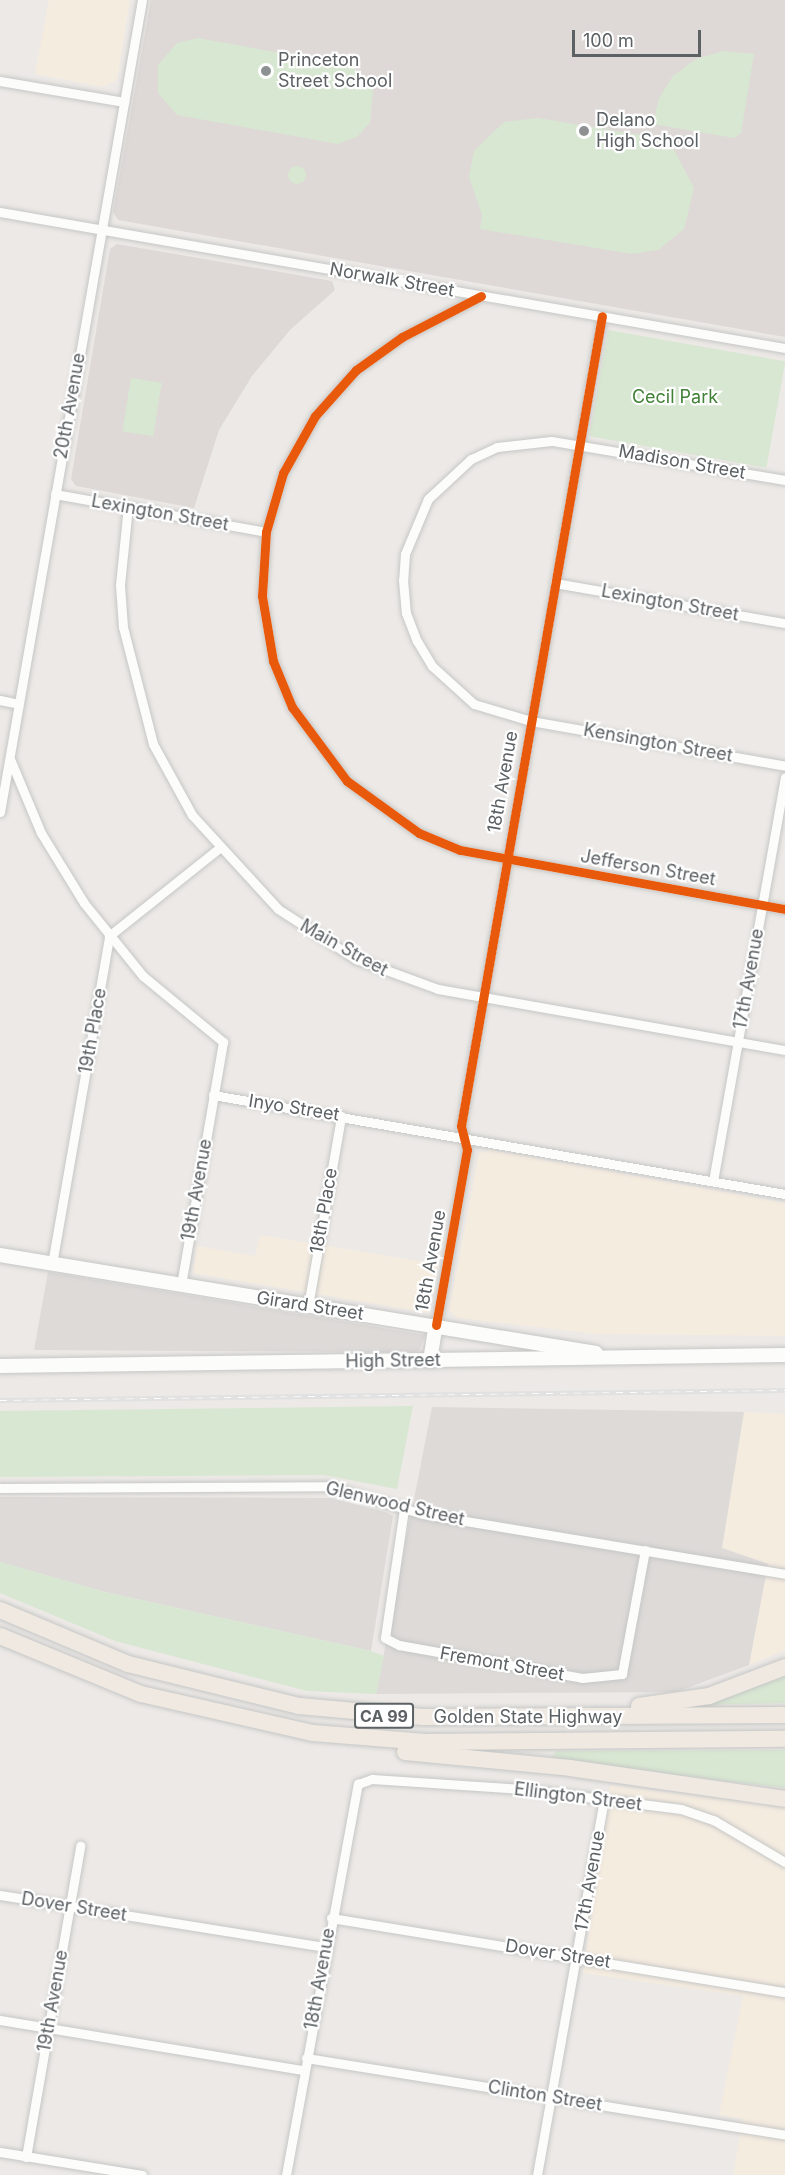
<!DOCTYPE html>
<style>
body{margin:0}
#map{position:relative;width:785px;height:2175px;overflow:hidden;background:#ece9e6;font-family:Inter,sans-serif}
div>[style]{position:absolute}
.commercial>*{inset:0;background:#f5ece0}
.industrial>*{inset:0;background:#dddad8}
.education>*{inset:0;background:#ded9d6}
.green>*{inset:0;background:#d8e7d2;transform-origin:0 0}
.round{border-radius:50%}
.roads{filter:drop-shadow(0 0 2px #c6c7c6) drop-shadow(0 0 2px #c6c7c6)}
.minor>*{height:9px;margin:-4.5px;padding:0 4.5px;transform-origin:4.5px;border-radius:4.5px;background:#fcfcfb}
.secondary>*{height:14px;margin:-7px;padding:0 7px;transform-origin:7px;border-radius:7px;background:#fcfcfb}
.motorway>*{height:16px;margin:-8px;padding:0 8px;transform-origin:8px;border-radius:8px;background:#efe9e2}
.rail>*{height:4.5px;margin-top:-2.25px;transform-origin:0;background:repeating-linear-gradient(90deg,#fff 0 7px,#e2e1e1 0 14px);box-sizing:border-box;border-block:2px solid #e2e1e1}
.cycleway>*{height:9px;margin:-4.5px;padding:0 4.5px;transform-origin:4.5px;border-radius:4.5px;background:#e8590c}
.dots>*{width:16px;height:16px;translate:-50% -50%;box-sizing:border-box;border:3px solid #fff;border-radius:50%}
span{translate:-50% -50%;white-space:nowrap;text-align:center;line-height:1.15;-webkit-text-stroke:4.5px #fff;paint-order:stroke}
.shield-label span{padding:2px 4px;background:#fff;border:2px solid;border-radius:4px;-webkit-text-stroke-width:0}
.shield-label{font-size:16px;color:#5c6164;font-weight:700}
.poi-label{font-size:18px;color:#5c6164}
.left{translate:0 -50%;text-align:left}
.street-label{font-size:18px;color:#5c6164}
.park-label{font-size:18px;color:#418037}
.scale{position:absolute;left:572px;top:30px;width:129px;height:27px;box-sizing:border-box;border:3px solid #5c6164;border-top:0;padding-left:8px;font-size:18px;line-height:21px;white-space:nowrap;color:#5c6164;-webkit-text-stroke:4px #fff;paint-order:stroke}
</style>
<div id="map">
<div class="commercial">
<div style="clip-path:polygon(49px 0,130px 0,117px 80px,103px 87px,35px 74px)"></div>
<div style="clip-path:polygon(491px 1150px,785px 1203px,785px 1336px,596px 1334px,458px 1318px,449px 1311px,479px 1153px)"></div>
<div style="clip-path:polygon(260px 1235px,437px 1264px,429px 1313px,193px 1273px,197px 1246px,255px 1256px)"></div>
<div style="clip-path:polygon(744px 1412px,785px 1414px,785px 1650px,749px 1665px,768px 1564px,722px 1548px)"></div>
<div style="clip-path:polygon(610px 1785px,785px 1807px,785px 2175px,733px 2175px,743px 2119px,719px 2115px,743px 1996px,583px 1973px)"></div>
</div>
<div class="industrial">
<div style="clip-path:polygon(48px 1272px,425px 1335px,419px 1351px,402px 1352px,34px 1350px)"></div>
<div style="clip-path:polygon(432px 1407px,744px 1412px,722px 1548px,768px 1564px,749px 1665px,676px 1692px,376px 1694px)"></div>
<div style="clip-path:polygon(0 1497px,331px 1498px,385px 1512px,393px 1516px,371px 1651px,105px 1592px,0 1562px)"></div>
</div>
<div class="education">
<div style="clip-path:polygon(151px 0,785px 0,785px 337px,118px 220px,113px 212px)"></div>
<div style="clip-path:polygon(117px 244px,332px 281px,335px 290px,290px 330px,252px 376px,219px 430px,194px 508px,76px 486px,71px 479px,110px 249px)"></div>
</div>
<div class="green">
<div style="clip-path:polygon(198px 38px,352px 66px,373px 90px,370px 122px,357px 137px,338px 144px,177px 115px,158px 93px,158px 65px,177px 43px)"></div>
<div style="clip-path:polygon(724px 51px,754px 54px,741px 133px,734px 138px,653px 124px,659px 98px,673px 76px,696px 59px)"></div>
<div style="clip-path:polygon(538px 118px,652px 137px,674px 150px,694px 188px,684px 229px,658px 250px,633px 254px,480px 229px,482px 215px,469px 177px,474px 151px,504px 122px)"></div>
<div class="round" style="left:288px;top:166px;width:18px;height:18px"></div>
<div style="left:608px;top:330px;width:180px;height:108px;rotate:10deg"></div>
<div style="left:131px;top:378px;width:31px;height:54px;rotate:9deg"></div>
<div style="clip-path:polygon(413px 1406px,397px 1489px,324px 1475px,0 1477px,0 1411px)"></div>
<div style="clip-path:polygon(0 1562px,105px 1592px,371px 1651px,384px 1656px,376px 1694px,307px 1691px,115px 1641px,0 1593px)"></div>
<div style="clip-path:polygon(785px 1671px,785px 1703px,691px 1705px)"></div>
<div style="clip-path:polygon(785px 1750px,785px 1788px,557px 1761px,552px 1756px,557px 1751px)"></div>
</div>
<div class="roads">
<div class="minor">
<div style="left:0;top:81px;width:126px;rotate:9.6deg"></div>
<div style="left:0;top:212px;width:797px;rotate:9.83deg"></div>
<div style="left:481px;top:296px;width:89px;rotate:152.6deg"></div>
<div style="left:402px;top:337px;width:57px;rotate:144.3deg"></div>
<div style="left:356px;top:370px;width:62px;rotate:131.7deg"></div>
<div style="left:315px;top:416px;width:65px;rotate:119.3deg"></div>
<div style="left:283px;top:473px;width:61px;rotate:106.1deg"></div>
<div style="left:266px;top:532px;width:64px;rotate:93.6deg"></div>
<div style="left:262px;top:596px;width:66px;rotate:80.4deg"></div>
<div style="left:273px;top:661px;width:50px;rotate:67.6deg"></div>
<div style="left:292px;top:707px;width:92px;rotate:53.4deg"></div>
<div style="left:347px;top:781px;width:89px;rotate:35.8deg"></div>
<div style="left:419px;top:833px;width:44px;rotate:22.5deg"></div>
<div style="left:460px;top:850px;width:330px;rotate:10.3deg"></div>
<div style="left:785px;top:480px;width:237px;rotate:-170.5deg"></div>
<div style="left:551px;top:441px;width:54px;rotate:173.7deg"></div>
<div style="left:497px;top:447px;width:29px;rotate:155deg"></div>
<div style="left:471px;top:459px;width:59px;rotate:137.1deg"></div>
<div style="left:428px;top:499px;width:60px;rotate:112.7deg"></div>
<div style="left:405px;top:554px;width:26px;rotate:94deg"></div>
<div style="left:403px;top:580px;width:33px;rotate:85deg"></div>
<div style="left:406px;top:613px;width:30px;rotate:69deg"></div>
<div style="left:417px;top:641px;width:29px;rotate:59deg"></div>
<div style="left:432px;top:666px;width:57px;rotate:42.1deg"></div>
<div style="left:474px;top:704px;width:59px;rotate:16.6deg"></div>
<div style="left:531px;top:721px;width:258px;rotate:10deg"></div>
<div style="left:55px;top:494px;width:214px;rotate:10.2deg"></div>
<div style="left:128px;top:506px;width:79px;rotate:95.8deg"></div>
<div style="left:120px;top:585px;width:42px;rotate:85.9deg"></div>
<div style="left:123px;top:627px;width:121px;rotate:75.6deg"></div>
<div style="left:153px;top:744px;width:81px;rotate:61.2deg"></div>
<div style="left:192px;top:815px;width:127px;rotate:47.5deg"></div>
<div style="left:278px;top:909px;width:93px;rotate:32.7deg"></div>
<div style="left:356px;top:959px;width:87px;rotate:20.1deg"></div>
<div style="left:438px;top:989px;width:352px;rotate:10deg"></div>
<div style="left:555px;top:583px;width:233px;rotate:9.9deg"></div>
<div style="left:0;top:700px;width:19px;rotate:12deg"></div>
<div style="left:10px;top:759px;width:80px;rotate:67.3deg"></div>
<div style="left:41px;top:833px;width:82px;rotate:58.4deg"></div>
<div style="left:84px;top:903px;width:94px;rotate:51.1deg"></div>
<div style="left:143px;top:976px;width:104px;rotate:39.5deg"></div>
<div style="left:223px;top:1042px;width:247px;rotate:99.8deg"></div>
<div style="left:0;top:812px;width:824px;rotate:-80.08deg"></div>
<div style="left:213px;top:1095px;width:581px;rotate:9.82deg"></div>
<div style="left:713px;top:1181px;width:410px;rotate:-79.9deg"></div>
<div style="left:52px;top:1264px;width:333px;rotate:-80.1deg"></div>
<div style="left:109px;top:936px;width:139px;rotate:-38.6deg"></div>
<div style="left:308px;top:1306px;width:193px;rotate:-80.1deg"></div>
<div style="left:436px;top:1325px;width:178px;rotate:-80deg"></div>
<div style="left:467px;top:1150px;width:25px;rotate:-104deg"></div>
<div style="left:461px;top:1126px;width:822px;rotate:-80.13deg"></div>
<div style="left:0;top:1488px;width:328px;rotate:-0.3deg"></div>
<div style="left:328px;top:1486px;width:99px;rotate:16.4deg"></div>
<div style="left:423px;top:1514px;width:367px;rotate:9.4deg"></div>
<div style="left:404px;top:1509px;width:130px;rotate:98.4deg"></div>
<div style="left:385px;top:1638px;width:16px;rotate:27deg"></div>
<div style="left:399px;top:1645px;width:186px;rotate:10.2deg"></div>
<div style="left:582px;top:1678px;width:40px;rotate:-5.7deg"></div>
<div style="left:622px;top:1674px;width:126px;rotate:-79.5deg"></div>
<div style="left:0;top:1895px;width:330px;rotate:9.1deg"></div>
<div style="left:331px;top:1918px;width:460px;rotate:9.3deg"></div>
<div style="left:0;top:2020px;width:307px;rotate:9.4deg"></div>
<div style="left:306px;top:2058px;width:485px;rotate:9.1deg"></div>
<div style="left:0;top:2152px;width:144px;rotate:9.2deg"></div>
<div style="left:26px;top:2157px;width:316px;rotate:-80.1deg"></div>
<div style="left:286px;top:2175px;width:398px;rotate:-79.6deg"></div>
<div style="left:358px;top:1784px;width:15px;rotate:-20deg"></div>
<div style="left:372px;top:1779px;width:151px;rotate:3.8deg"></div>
<div style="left:523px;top:1789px;width:159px;rotate:7.2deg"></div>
<div style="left:681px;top:1809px;width:36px;rotate:19deg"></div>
<div style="left:715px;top:1821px;width:81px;rotate:30.4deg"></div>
<div style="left:537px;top:2175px;width:381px;rotate:-79.9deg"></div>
</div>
<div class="secondary">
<div style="left:0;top:1255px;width:604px;rotate:9.34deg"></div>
<div style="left:430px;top:1361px;width:36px;rotate:-81deg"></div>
<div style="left:0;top:1366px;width:785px;rotate:-0.8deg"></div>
</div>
<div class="motorway">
<div style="left:0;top:1610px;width:139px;rotate:22.9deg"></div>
<div style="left:128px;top:1664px;width:176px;rotate:13.8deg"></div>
<div style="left:299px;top:1706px;width:124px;rotate:5.1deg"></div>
<div style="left:423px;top:1717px;width:362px;rotate:-0.3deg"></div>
<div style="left:0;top:1636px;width:152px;rotate:22.4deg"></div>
<div style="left:141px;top:1694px;width:176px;rotate:12.8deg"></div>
<div style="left:313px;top:1733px;width:113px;rotate:4.6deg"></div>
<div style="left:426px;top:1742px;width:359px;rotate:-0.5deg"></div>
<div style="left:639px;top:1706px;width:71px;rotate:-8.1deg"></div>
<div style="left:709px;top:1696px;width:81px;rotate:-20.9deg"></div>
<div style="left:405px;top:1752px;width:166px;rotate:5.5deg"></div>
<div style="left:570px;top:1768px;width:217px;rotate:8.2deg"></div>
</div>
</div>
<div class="rail">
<div style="left:0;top:1400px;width:785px;rotate:-0.73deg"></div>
</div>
<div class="cycleway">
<div style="left:481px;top:296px;width:89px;rotate:152.6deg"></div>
<div style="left:402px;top:337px;width:57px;rotate:144.3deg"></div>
<div style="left:356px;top:370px;width:62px;rotate:131.7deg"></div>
<div style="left:315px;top:416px;width:65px;rotate:119.3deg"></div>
<div style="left:283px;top:473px;width:61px;rotate:106.1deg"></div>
<div style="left:266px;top:532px;width:64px;rotate:93.6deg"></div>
<div style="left:262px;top:596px;width:66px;rotate:80.4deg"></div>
<div style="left:273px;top:661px;width:50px;rotate:67.6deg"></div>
<div style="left:292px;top:707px;width:92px;rotate:53.4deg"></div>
<div style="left:347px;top:781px;width:89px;rotate:35.8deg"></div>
<div style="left:419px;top:833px;width:44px;rotate:22.5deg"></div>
<div style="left:460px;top:850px;width:330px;rotate:10.3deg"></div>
<div style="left:436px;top:1325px;width:178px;rotate:-80deg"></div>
<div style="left:467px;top:1150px;width:25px;rotate:-104deg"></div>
<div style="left:461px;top:1126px;width:822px;rotate:-80.13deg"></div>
</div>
<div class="dots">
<div style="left:266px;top:71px;background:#8e9192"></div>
<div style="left:584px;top:131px;background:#8e9192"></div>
</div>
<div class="shield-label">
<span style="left:384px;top:1716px">CA 99</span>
</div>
<div class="poi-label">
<span class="left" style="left:278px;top:71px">Princeton<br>Street School</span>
<span class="left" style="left:596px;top:131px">Delano<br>High School</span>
</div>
<div class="street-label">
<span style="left:392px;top:280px;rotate:10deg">Norwalk Street</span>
<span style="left:70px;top:406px;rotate:-80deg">20th Avenue</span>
<span style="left:682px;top:462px;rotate:10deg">Madison Street</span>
<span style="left:160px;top:513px;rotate:10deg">Lexington Street</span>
<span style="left:670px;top:603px;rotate:10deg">Lexington Street</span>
<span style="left:658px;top:743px;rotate:10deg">Kensington Street</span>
<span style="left:503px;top:782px;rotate:-80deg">18th Avenue</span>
<span style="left:648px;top:868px;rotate:10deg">Jefferson Street</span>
<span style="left:344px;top:948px;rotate:29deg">Main Street</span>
<span style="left:749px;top:979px;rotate:-80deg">17th Avenue</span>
<span style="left:93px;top:1031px;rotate:-80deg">19th Place</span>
<span style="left:294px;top:1108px;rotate:9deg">Inyo Street</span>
<span style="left:197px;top:1190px;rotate:-80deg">19th Avenue</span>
<span style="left:324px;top:1211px;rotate:-80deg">18th Place</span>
<span style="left:431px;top:1261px;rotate:-80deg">18th Avenue</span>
<span style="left:310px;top:1306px;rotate:9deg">Girard Street</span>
<span style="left:393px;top:1361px;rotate:-1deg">High Street</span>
<span style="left:395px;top:1504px;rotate:13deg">Glenwood Street</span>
<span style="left:502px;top:1664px;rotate:10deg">Fremont Street</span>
<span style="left:528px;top:1717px">Golden State Highway</span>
<span style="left:578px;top:1797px;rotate:7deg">Ellington Street</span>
<span style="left:590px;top:1881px;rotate:-80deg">17th Avenue</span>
<span style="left:74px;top:1907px;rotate:9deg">Dover Street</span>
<span style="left:558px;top:1954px;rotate:9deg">Dover Street</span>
<span style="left:320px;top:1979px;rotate:-80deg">18th Avenue</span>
<span style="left:53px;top:2001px;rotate:-80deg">19th Avenue</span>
<span style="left:545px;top:2096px;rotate:9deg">Clinton Street</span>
</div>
<div class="park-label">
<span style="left:675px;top:397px">Cecil Park</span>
</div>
<div class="scale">100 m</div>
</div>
